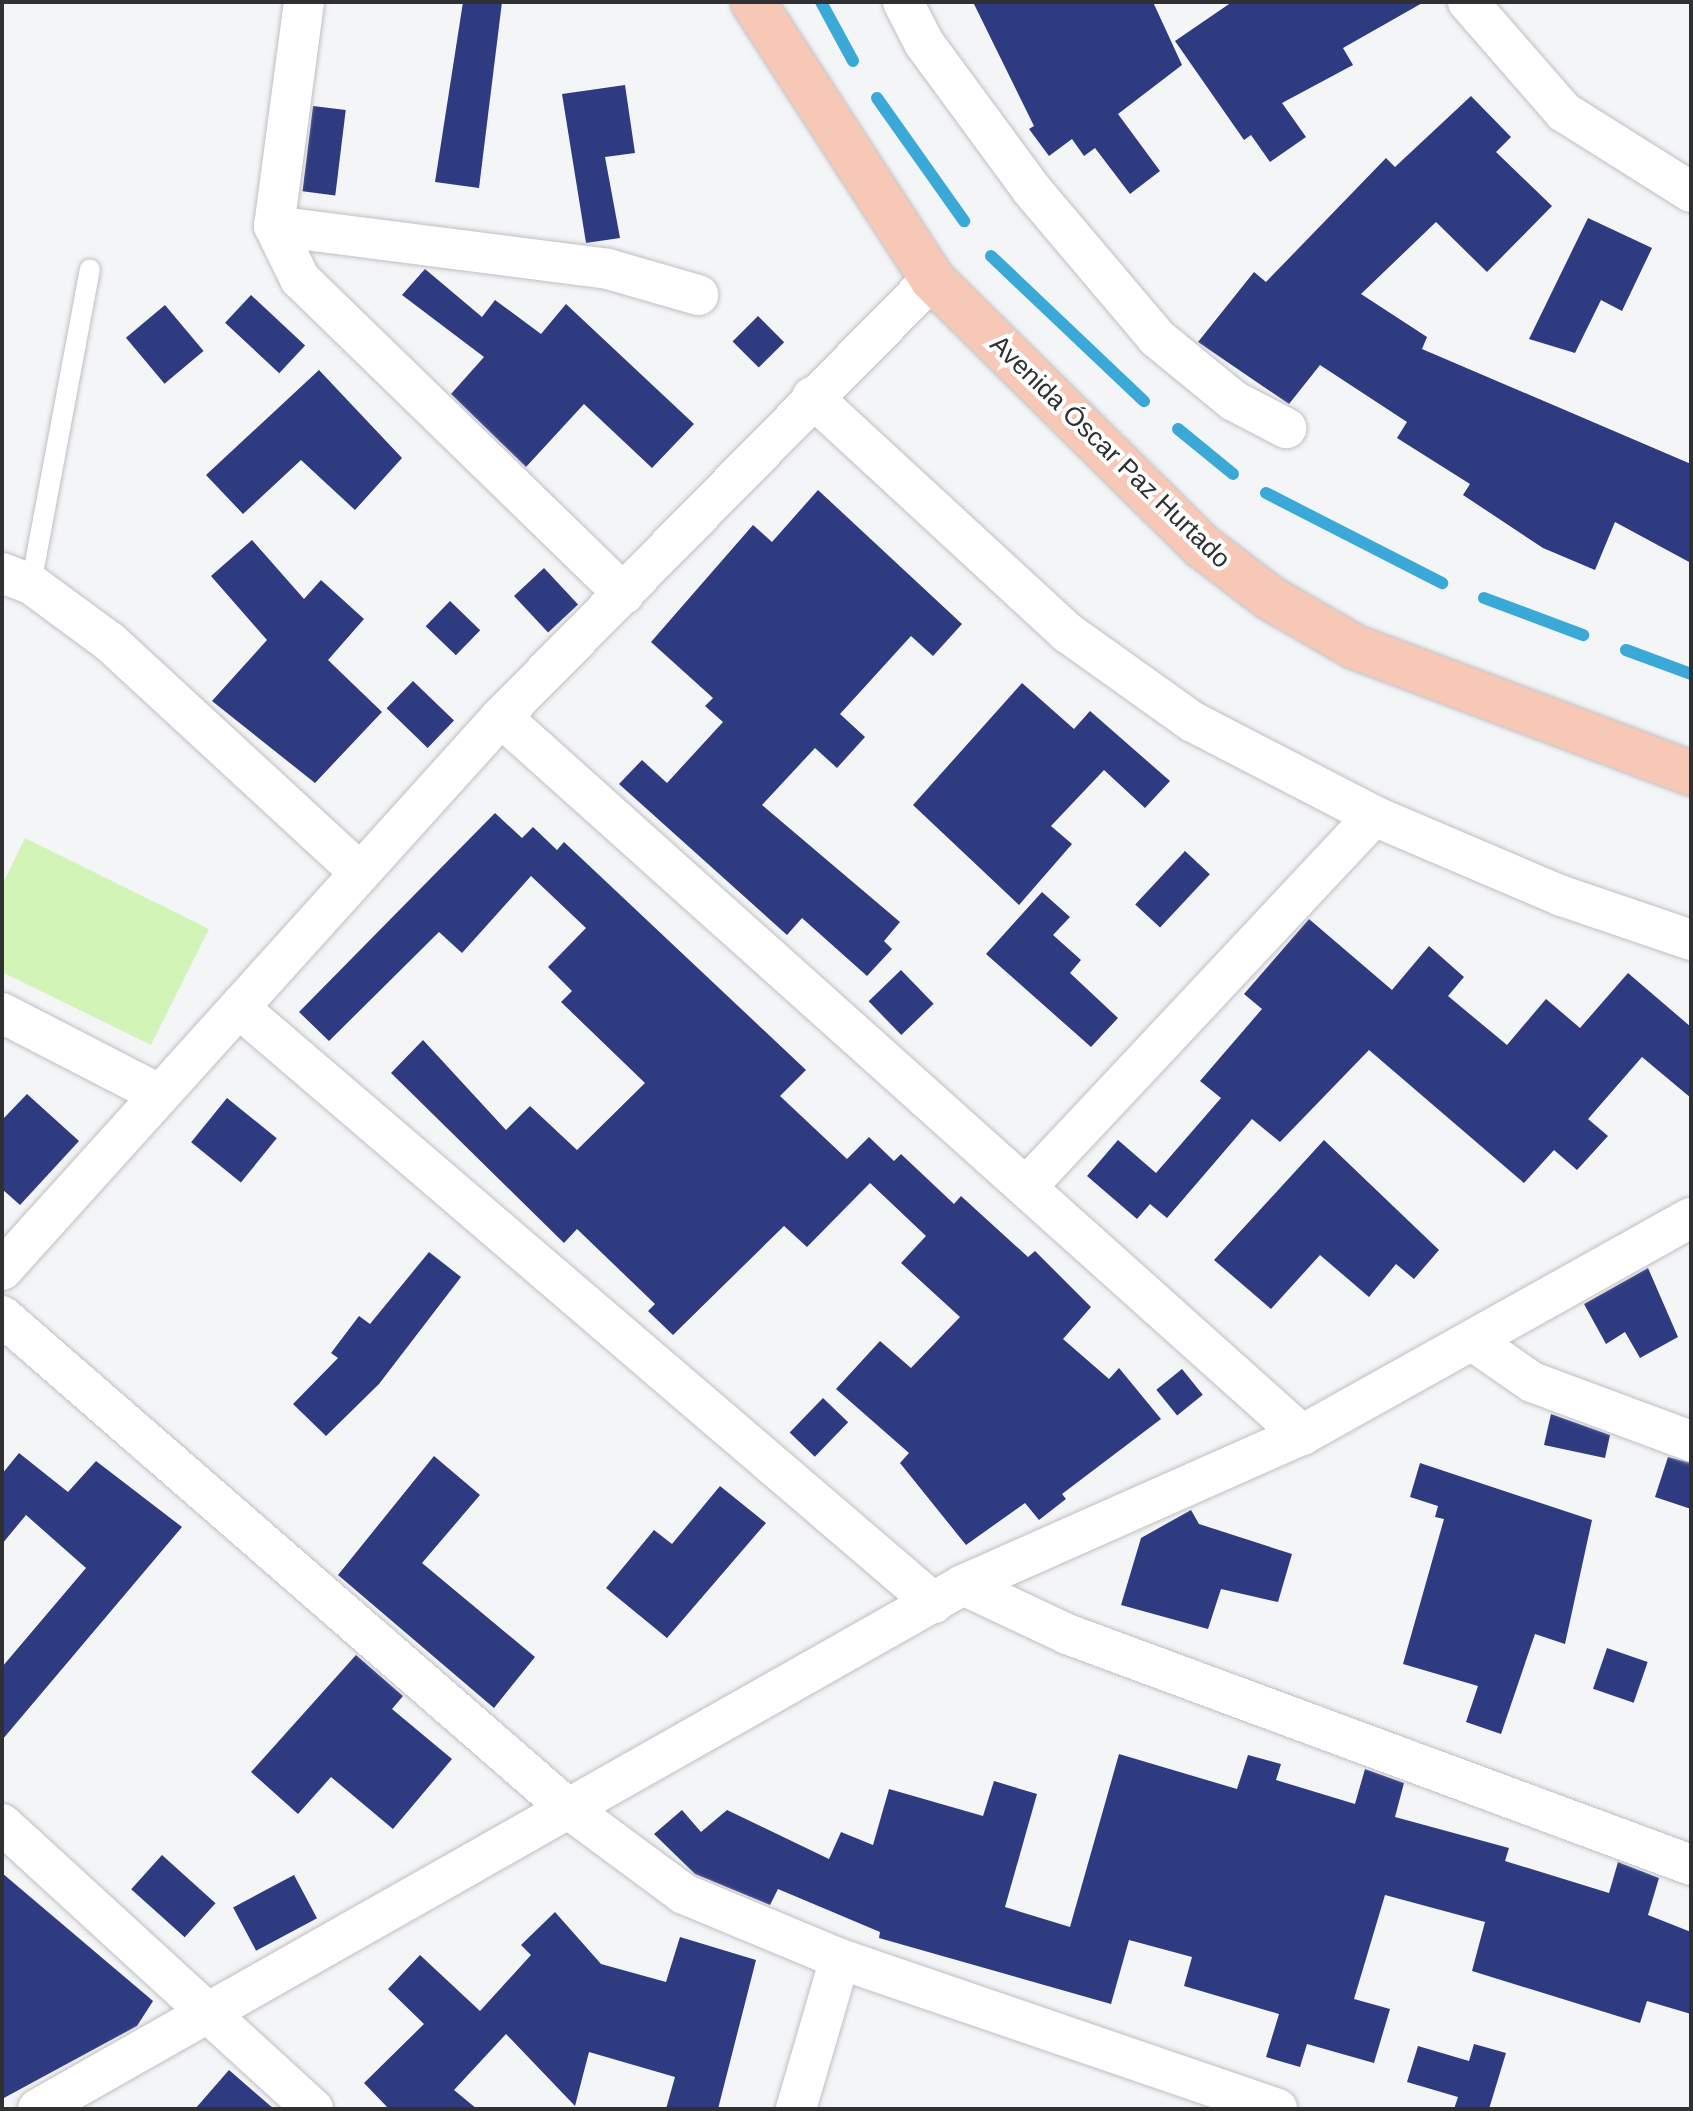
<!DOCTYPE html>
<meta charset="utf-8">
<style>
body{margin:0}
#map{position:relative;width:1693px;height:2111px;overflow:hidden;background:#f4f5f7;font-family:Helvetica,sans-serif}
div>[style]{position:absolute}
.green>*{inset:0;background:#d3f4b7}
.stream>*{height:12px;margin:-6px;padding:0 6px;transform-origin:6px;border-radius:6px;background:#3ba9d7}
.building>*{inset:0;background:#2e3b81;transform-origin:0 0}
.roads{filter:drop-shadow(0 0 2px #bfbfc2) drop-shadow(0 0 2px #bfbfc2)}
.lane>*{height:20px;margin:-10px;padding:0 10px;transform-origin:10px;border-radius:10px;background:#fff}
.street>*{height:40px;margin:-20px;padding:0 20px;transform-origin:20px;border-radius:20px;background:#fff}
.primary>*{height:44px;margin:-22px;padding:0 22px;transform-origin:22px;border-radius:22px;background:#f8c8b6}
span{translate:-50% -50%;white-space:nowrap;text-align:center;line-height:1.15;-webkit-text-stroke:8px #fff;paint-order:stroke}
.street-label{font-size:26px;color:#2f3031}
.frame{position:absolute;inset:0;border:4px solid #2f3031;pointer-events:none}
</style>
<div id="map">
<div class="green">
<div style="clip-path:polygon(25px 838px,209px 929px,151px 1045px,2px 972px,2px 885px)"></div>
</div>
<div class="stream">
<div style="left:821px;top:2px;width:67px;rotate:61.5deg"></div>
<div style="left:877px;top:98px;width:151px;rotate:54.7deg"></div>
<div style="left:991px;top:256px;width:211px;rotate:43.5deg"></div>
<div style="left:1178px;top:429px;width:71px;rotate:39.3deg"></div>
<div style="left:1266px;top:493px;width:198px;rotate:27.1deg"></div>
<div style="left:1484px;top:598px;width:106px;rotate:20.5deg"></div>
<div style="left:1626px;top:650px;width:69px;rotate:20.3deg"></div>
</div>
<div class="building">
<div style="clip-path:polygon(463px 2px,502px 2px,479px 188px,435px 182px)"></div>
<div style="clip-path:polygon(973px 2px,1153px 2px,1182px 65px,1118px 114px,1160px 171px,1130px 194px,1095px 148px,1084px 156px,1072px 139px,1049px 156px,1029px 129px,1034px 126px)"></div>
<div style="clip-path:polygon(1232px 2px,1424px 2px,1343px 48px,1353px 65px,1282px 103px,1306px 137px,1270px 162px,1251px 135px,1244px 140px,1175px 41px)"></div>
<div style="clip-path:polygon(625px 85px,635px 153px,605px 157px,620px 238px,586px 243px,562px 94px)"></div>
<div style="clip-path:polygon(1471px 96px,1511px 137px,1496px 152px,1552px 206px,1487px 272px,1436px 222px,1361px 294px,1427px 337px,1422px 349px,1691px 464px,1691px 563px,1615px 522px,1595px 570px,1543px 548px,1463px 495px,1470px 484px,1397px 438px,1407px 422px,1320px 365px,1289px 404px,1198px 342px,1254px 272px,1266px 282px,1386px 158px,1395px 167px)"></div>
<div style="left:313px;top:106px;width:33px;height:86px;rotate:7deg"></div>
<div style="clip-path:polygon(1588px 218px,1652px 248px,1622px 311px,1601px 300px,1575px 353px,1529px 339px)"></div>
<div style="clip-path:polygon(425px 269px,482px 317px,495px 300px,541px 334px,566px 304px,694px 424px,652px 468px,584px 404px,526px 467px,451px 394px,484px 357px,402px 295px)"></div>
<div style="left:251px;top:295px;width:74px;height:38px;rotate:43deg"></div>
<div style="left:165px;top:305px;width:60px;height:51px;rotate:50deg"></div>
<div style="left:758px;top:316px;width:37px;height:36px;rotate:45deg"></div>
<div style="clip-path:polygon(319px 370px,402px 458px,355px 510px,301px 460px,243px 514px,206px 475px)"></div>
<div style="clip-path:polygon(818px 490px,962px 624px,933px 656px,911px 636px,840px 714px,865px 737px,837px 768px,815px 748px,762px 805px,900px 922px,884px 941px,892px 949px,867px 976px,802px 918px,787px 935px,619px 784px,642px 760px,667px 783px,723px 722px,705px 706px,713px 698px,651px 642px,753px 525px,772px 542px)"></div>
<div style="clip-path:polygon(252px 540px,304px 599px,321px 580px,364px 619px,328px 660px,382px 712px,315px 783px,212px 701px,267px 640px,211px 576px)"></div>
<div style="left:544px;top:568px;width:50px;height:41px;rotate:47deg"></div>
<div style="left:450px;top:601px;width:42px;height:35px;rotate:44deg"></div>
<div style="left:413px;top:681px;width:57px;height:38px;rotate:44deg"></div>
<div style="clip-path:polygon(1022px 683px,1074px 729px,1090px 711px,1170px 781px,1145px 808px,1104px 770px,1051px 826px,1072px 844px,1019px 905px,913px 805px)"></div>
<div style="clip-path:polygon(495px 813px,522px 838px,533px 827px,557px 850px,564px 842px,806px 1070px,780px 1096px,847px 1159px,869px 1137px,894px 1161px,901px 1154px,954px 1204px,961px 1196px,1028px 1257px,1035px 1251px,1091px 1307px,1063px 1339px,1109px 1379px,1119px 1368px,1161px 1419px,1062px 1494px,1066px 1499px,1039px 1520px,1025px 1503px,966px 1545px,900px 1463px,909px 1453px,836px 1389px,880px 1341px,911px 1368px,960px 1317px,901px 1263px,926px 1236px,870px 1183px,807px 1247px,784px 1226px,673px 1335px,648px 1311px,655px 1304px,577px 1229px,564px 1243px,391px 1073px,423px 1040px,506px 1130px,530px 1106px,577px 1150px,645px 1083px,561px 1002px,572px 991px,548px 967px,586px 928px,531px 876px,462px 953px,439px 932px,329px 1041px,299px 1012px)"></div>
<div style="left:1185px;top:851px;width:34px;height:73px;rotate:43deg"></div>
<div style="clip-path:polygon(1042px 892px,1070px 917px,1053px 935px,1081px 960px,1070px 973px,1118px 1018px,1091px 1047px,986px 954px)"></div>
<div style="clip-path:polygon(1309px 919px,1392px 990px,1429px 946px,1464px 977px,1448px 996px,1507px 1045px,1546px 999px,1580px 1028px,1628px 973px,1691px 1027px,1691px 1098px,1642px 1057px,1588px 1119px,1608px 1136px,1577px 1170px,1554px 1150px,1524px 1183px,1369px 1050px,1280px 1142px,1252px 1119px,1167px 1218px,1150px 1204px,1137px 1219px,1087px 1176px,1118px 1140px,1156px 1173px,1221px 1098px,1200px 1081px,1262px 1009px,1244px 994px)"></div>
<div style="left:901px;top:970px;width:47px;height:45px;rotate:46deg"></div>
<div style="clip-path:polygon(27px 1094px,79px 1141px,20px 1205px,2px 1189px,2px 1120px)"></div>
<div style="left:227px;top:1098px;width:64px;height:57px;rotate:39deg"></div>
<div style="clip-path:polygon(1324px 1140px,1439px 1250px,1414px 1279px,1396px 1264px,1369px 1297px,1320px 1255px,1271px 1309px,1214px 1260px)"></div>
<div style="clip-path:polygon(429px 1252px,461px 1277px,379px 1384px,326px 1436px,293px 1404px,338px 1358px,331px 1353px,359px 1316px,370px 1324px)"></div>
<div style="clip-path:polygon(1648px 1268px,1678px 1337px,1640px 1358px,1625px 1332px,1606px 1344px,1584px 1304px)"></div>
<div style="left:1182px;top:1369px;width:33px;height:33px;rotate:51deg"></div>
<div style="left:823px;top:1398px;width:35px;height:48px;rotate:44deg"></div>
<div style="clip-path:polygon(1551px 1414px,1610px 1435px,1605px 1458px,1544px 1445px)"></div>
<div style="clip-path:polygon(19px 1453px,68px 1492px,96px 1461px,182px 1527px,2px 1740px,2px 1667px,86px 1568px,26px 1515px,2px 1544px,2px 1474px)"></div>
<div style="clip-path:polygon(434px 1456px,480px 1495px,422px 1563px,535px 1657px,494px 1708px,338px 1575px)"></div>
<div style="clip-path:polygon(1668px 1457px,1691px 1463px,1691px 1509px,1655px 1497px)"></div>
<div style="clip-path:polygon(1420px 1463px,1592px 1520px,1565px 1644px,1535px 1634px,1501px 1734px,1466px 1722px,1478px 1686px,1403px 1664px,1444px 1519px,1435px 1517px,1438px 1506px,1410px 1497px)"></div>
<div style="clip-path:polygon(720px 1486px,766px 1523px,667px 1638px,606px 1588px,654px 1530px,672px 1544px)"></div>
<div style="clip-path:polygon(1191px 1510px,1199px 1524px,1292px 1554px,1278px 1602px,1221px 1589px,1208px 1629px,1121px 1605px,1141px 1538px)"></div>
<div style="left:1607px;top:1648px;width:43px;height:43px;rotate:19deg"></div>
<div style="clip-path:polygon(356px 1655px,403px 1696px,392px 1709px,452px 1759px,393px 1829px,331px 1777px,298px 1814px,251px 1772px)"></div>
<div style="clip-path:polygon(1119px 1754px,1237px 1789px,1248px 1755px,1281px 1764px,1276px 1780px,1355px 1804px,1365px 1769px,1404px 1783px,1395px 1817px,1509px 1848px,1505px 1861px,1609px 1893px,1618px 1862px,1659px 1878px,1648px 1915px,1691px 1932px,1691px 2014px,1647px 2001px,1640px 2023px,1472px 1971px,1485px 1922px,1385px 1895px,1354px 1999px,1390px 2009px,1374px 2063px,1307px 2044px,1300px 2067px,1266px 2057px,1279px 2014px,1184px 1986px,1192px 1957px,1129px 1940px,1111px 2004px,879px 1938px,880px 1932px,778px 1889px,770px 1905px,695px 1874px,654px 1834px,682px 1810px,701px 1832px,727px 1810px,829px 1859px,841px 1832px,873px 1845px,889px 1789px,983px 1816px,994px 1781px,1037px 1794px,1005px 1907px,1070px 1927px)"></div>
<div style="left:162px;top:1855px;width:72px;height:46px;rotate:42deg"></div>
<div style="clip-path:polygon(2px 1873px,153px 2001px,137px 2026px,2px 2099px)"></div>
<div style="left:294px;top:1875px;width:49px;height:69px;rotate:62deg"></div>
<div style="clip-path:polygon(555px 1912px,601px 1964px,666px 1982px,680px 1937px,756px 1960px,718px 2109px,666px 2109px,675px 2077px,589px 2052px,575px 2106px,506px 2034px,454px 2090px,477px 2109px,389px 2109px,364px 2083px,424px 2024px,388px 1989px,420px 1955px,480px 2011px,531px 1955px,521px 1945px)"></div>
<div style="clip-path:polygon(1474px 2044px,1506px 2053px,1489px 2109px,1454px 2109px,1458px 2097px,1407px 2082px,1418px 2046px,1469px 2061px)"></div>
<div style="clip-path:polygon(229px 2070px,274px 2109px,195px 2109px)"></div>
</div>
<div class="roads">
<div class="lane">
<div style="left:31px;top:584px;width:320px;rotate:-79.4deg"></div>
</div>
<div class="street">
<div style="left:304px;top:2px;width:226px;rotate:97.6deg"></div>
<div style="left:274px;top:226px;width:59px;rotate:63.9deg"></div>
<div style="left:300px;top:279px;width:452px;rotate:44.2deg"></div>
<div style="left:903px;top:2px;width:46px;rotate:62.9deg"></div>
<div style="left:924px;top:43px;width:182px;rotate:53.7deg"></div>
<div style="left:1032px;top:190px;width:194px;rotate:49.8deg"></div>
<div style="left:1157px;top:338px;width:99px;rotate:39.3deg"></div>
<div style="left:1234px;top:401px;width:59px;rotate:27.4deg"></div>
<div style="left:1468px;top:2px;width:146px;rotate:48.9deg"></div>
<div style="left:1564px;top:112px;width:150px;rotate:32.2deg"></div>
<div style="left:274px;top:226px;width:337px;rotate:7.3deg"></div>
<div style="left:608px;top:269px;width:94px;rotate:16.1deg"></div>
<div style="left:812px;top:397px;width:348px;rotate:42.7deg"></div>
<div style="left:1068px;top:633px;width:153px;rotate:35.5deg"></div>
<div style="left:1193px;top:722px;width:204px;rotate:27.4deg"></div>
<div style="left:1374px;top:816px;width:204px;rotate:23.1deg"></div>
<div style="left:1562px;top:896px;width:136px;rotate:18.8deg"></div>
<div style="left:2px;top:573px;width:31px;rotate:21deg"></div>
<div style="left:31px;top:584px;width:98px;rotate:36.3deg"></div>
<div style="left:110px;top:642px;width:339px;rotate:42.7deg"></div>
<div style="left:501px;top:717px;width:1076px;rotate:41.87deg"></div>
<div style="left:239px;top:1008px;width:915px;rotate:40.57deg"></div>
<div style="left:2px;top:1013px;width:177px;rotate:27.3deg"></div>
<div style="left:1029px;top:1184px;width:504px;rotate:-46.85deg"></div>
<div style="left:2px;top:1270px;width:745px;rotate:-47.94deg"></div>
<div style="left:501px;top:717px;width:614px;rotate:-45.46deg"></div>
<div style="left:2px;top:1316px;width:746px;rotate:41.03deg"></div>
<div style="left:565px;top:1806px;width:148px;rotate:36.5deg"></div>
<div style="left:684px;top:1894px;width:169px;rotate:22.6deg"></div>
<div style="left:840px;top:1959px;width:462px;rotate:18.9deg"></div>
<div style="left:1473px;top:1341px;width:72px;rotate:34.8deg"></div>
<div style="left:1532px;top:1382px;width:170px;rotate:20.4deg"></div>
<div style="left:963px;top:1585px;width:115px;rotate:25.2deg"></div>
<div style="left:1067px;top:1634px;width:665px;rotate:20.31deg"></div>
<div style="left:2px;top:1824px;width:422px;rotate:42.5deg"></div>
<div style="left:38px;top:2109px;width:1063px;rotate:-29.53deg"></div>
<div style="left:963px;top:1585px;width:371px;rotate:-23.9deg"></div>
<div style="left:1302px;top:1435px;width:445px;rotate:-29.2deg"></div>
<div style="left:796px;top:2109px;width:156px;rotate:-73.7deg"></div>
</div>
<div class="primary">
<div style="left:753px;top:2px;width:330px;rotate:57.1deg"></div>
<div style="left:932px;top:279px;width:380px;rotate:44.7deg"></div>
<div style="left:1202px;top:546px;width:86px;rotate:37.4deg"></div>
<div style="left:1270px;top:598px;width:98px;rotate:30deg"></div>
<div style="left:1355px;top:647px;width:359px;rotate:20.6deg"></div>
</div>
</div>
<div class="street-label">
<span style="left:1110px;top:452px;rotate:44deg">Avenida Óscar Paz Hurtado</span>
</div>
<div class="frame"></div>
</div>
